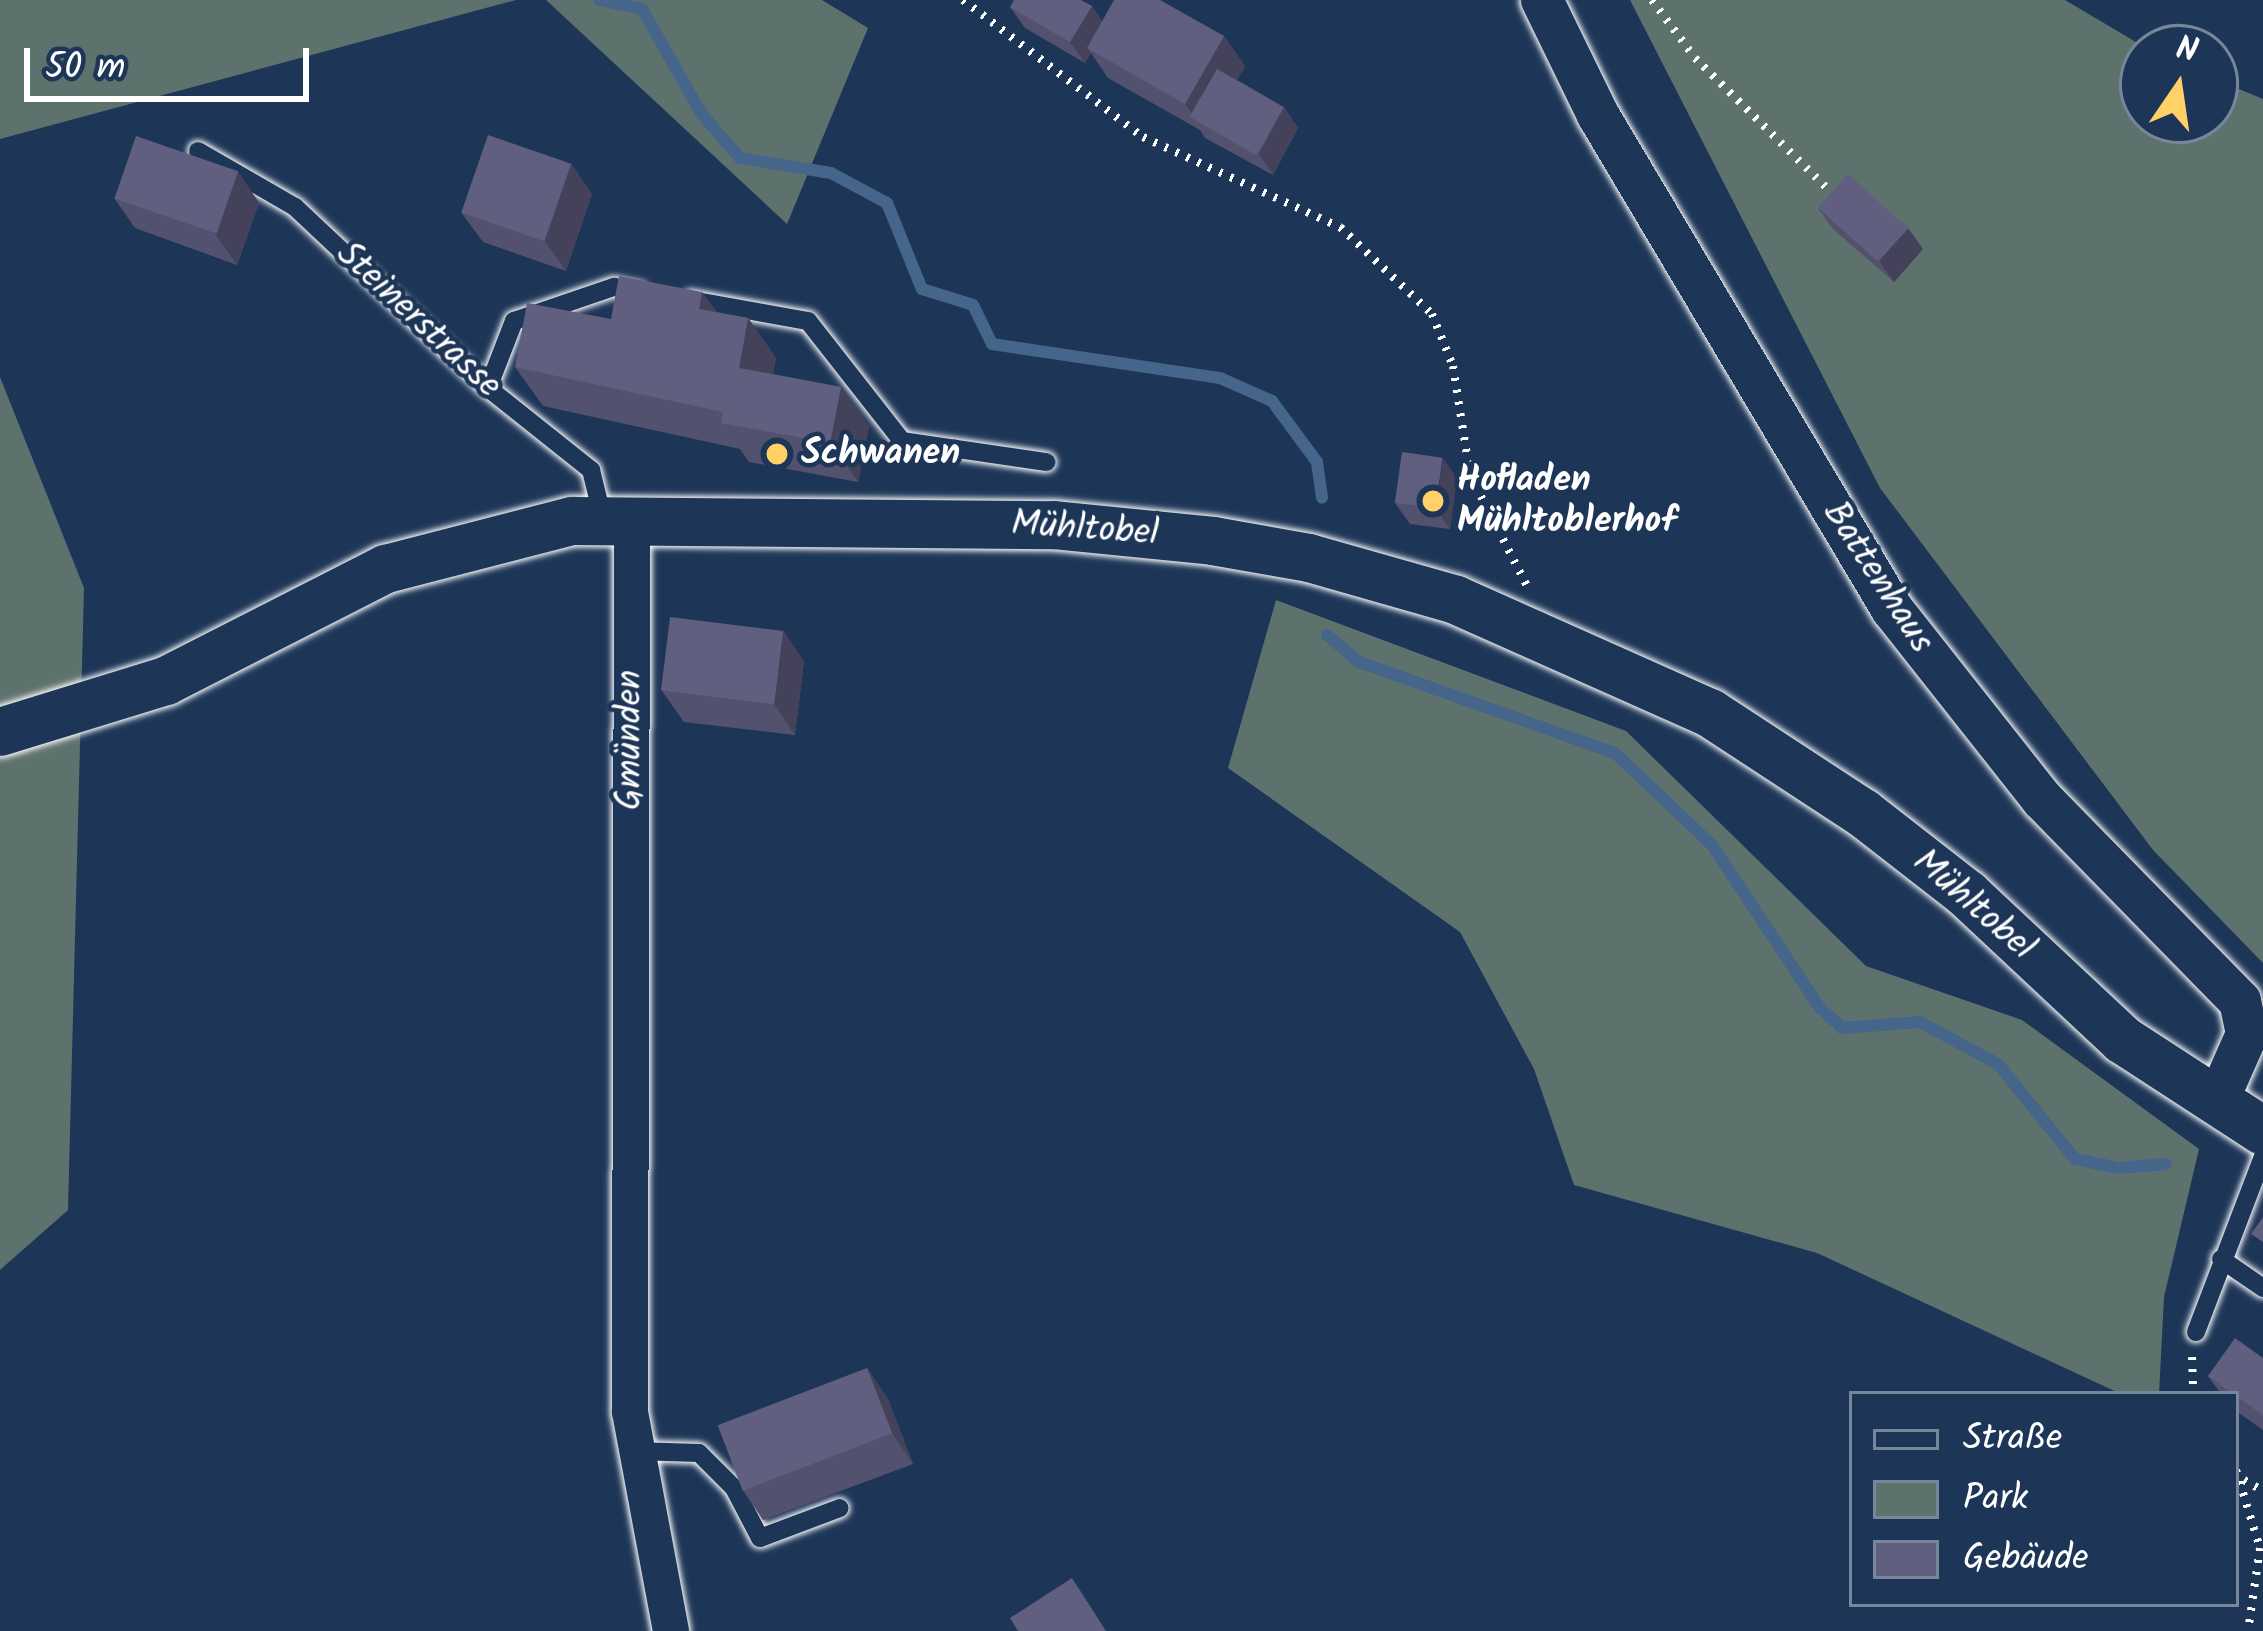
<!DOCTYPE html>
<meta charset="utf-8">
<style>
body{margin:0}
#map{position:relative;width:2263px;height:1631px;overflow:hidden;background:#1d3557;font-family:Kalam,sans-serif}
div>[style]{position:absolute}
.green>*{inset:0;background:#5e726d}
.stream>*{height:12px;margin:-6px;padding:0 6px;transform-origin:6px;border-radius:6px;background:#45658a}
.path>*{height:8px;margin-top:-4px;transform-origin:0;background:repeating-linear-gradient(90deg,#fff 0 3px,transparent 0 12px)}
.roads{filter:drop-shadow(0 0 3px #fff) drop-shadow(0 0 3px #fff)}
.service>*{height:18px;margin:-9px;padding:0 9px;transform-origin:9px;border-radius:9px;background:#1d3557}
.minor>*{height:36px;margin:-18px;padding:0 18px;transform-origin:18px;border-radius:18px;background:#1d3557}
.tertiary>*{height:42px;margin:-21px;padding:0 21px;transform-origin:21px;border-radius:21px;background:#1d3557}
.secondary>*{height:48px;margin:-24px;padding:0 24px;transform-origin:24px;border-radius:24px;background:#1d3557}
.wall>*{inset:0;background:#53526e}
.shaded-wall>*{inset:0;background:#44425a}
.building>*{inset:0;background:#615f80;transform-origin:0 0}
.dots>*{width:33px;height:33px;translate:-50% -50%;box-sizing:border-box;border:6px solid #1d3557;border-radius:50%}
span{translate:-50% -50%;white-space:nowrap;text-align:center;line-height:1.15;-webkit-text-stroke:9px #1d3557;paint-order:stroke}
.street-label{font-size:36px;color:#fff}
.poi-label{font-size:36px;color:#fff;font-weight:700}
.left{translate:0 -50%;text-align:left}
.legend{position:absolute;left:1849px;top:1391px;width:390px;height:216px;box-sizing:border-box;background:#1d3557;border:3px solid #77869a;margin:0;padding:15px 21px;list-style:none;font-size:36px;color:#fff}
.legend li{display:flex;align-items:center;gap:24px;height:60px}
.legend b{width:60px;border:3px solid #77869a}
.north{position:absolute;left:2119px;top:24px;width:120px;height:120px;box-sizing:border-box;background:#1d3557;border:3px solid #77869a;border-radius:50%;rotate:13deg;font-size:33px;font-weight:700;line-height:48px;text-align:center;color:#fff}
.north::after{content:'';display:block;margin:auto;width:42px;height:54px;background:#ffd166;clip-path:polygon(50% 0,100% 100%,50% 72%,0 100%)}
.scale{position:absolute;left:24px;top:48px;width:285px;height:54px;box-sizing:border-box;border:6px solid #fff;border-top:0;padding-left:15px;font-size:36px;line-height:42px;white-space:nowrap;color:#fff;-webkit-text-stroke:9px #1d3557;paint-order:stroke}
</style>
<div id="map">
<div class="green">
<div style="clip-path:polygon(0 0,516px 0,0 139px)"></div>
<div style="clip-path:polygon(546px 0,822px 0,868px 28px,787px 224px)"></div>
<div style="clip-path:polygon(1630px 0,2065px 0,2146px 48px,2143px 120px,2215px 120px,2215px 79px,2263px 99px,2263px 963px,2153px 850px,1880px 488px)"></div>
<div style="clip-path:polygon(0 377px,84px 588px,68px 1210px,0 1270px)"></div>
<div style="clip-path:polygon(1276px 600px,1626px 731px,1866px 966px,2022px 1020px,2199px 1149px,2164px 1297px,2159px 1394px,2121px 1394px,1817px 1253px,1574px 1185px,1534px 1069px,1460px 932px,1228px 768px)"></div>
</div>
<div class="stream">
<div style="left:599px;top:0;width:44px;rotate:11.8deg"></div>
<div style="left:642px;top:9px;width:120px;rotate:60.4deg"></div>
<div style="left:701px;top:113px;width:60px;rotate:49.1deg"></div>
<div style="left:740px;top:158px;width:92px;rotate:9.4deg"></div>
<div style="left:831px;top:173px;width:64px;rotate:28.2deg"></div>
<div style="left:887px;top:203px;width:93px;rotate:67.9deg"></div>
<div style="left:922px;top:289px;width:53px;rotate:17.4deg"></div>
<div style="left:973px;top:305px;width:43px;rotate:64deg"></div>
<div style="left:992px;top:344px;width:231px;rotate:8.5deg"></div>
<div style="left:1220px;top:378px;width:57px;rotate:23.9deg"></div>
<div style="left:1272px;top:401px;width:76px;rotate:53.6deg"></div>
<div style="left:1317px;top:462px;width:36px;rotate:82deg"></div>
<div style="left:1327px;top:635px;width:42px;rotate:40.2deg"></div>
<div style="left:1359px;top:662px;width:272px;rotate:19.6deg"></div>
<div style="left:1615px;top:753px;width:134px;rotate:43.5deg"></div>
<div style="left:1712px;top:845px;width:196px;rotate:56.5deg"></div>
<div style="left:1820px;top:1008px;width:30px;rotate:42deg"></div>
<div style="left:1842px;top:1028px;width:78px;rotate:-4.4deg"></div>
<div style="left:1920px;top:1022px;width:89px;rotate:28.3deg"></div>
<div style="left:1998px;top:1064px;width:122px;rotate:51deg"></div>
<div style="left:2075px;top:1159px;width:45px;rotate:11.6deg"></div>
<div style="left:2119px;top:1168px;width:47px;rotate:-4.9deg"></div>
</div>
<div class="path">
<div style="left:963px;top:0;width:226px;rotate:37.3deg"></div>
<div style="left:1143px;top:137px;width:217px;rotate:24.6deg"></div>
<div style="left:1340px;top:227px;width:127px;rotate:43.4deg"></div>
<div style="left:1432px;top:314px;width:56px;rotate:68deg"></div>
<div style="left:1453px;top:366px;width:110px;rotate:81.1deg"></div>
<div style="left:1470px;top:475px;width:127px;rotate:62.8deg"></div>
<div style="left:1652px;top:0;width:72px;rotate:53.4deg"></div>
<div style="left:1695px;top:58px;width:199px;rotate:44.6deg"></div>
<div style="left:2192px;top:1357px;width:37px;rotate:88deg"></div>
<div style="left:2236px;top:1470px;width:82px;rotate:72.9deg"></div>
<div style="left:2260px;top:1548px;width:84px;rotate:98.2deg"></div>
<div style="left:2244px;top:1480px;width:22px;rotate:30deg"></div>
</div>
<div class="roads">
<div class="service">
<div style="left:198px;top:151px;width:112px;rotate:30deg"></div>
<div style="left:295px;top:207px;width:265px;rotate:43.2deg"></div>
<div style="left:488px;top:388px;width:132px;rotate:38.5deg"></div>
<div style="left:591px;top:470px;width:50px;rotate:76.2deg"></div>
<div style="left:691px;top:300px;width:119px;rotate:10.2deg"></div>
<div style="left:808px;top:321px;width:152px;rotate:51.9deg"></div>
<div style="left:902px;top:441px;width:146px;rotate:8.3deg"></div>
<div style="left:488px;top:388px;width:72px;rotate:-68.8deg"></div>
<div style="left:514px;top:321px;width:106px;rotate:-18.8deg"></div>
<div style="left:614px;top:287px;width:26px;rotate:11deg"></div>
<div style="left:2221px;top:1259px;width:51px;rotate:34.6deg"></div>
<div style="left:2196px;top:1332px;width:187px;rotate:-69.1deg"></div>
<div style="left:634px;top:1451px;width:65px;rotate:1.8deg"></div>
<div style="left:699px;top:1453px;width:49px;rotate:45deg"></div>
<div style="left:734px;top:1488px;width:56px;rotate:62.5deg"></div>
<div style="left:760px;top:1538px;width:85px;rotate:-20.6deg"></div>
</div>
<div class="minor">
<div style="left:632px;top:518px;width:894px;rotate:90.13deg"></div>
<div style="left:630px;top:1412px;width:223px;rotate:79.4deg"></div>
</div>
<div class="tertiary">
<div style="left:1542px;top:0;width:128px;rotate:64deg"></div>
<div style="left:1598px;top:115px;width:575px;rotate:59.24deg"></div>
<div style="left:1892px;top:609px;width:242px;rotate:51.7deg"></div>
<div style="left:2042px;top:799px;width:283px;rotate:45.6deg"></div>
<div style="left:2240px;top:1001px;width:34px;rotate:78deg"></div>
<div style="left:2247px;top:1034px;width:74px;rotate:113.8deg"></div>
</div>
<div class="secondary">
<div style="left:0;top:732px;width:174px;rotate:-17.1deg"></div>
<div style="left:166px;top:681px;width:247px;rotate:-27deg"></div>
<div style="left:386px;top:569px;width:192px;rotate:-14.5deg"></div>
<div style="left:572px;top:521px;width:482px;rotate:0.5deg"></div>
<div style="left:1054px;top:525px;width:160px;rotate:5.7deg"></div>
<div style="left:1213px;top:541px;width:97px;rotate:10deg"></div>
<div style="left:1309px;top:558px;width:153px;rotate:15.9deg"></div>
<div style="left:1456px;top:600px;width:278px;rotate:24deg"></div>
<div style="left:1710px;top:713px;width:183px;rotate:33.2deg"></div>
<div style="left:1863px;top:813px;width:132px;rotate:37.9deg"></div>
<div style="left:1967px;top:894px;width:214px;rotate:43.1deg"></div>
<div style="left:2123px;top:1040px;width:167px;rotate:33deg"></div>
</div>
</div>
<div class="wall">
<div style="clip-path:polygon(1092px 6px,1102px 21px,1224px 36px,1245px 66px,1237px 80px,1284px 107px,1298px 128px,1273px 175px,1205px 138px,1200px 130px,1108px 78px,1091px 53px,1085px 63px,1025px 28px,1010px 7px)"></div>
<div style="clip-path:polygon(238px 172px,259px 203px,237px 265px,135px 228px,114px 198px)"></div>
<div style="clip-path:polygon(592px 194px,566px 271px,483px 242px,461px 212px)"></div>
<div style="clip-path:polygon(1818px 208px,1923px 249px,1894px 282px,1833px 229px)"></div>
<div style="clip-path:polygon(702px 292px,717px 312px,748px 318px,776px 358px,773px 374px,841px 387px,869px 426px,858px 482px,749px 462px,740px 449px,543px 406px,515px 367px)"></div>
<div style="clip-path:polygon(1457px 478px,1450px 529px,1410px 524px,1395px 503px)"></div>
<div style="clip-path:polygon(804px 661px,795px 735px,684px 722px,662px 691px)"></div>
<div style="clip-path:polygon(2263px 1358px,2263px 1430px,2236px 1411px,2236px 1394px,2221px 1394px,2208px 1376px)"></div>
<div style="clip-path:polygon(867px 1368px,888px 1399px,913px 1464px,763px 1520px,742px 1489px)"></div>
</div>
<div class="shaded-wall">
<div style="clip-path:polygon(1092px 6px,1106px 27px,1087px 48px,1091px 53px,1085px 63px,1070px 42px)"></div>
<div style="clip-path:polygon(1224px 36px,1245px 66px,1210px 128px,1197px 120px,1185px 104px)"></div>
<div style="clip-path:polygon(1284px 107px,1298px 128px,1273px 175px,1259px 154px)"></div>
<div style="clip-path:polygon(571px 163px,592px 194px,566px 271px,544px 240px)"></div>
<div style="clip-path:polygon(238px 172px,259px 203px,237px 265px,215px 234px)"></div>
<div style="clip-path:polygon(1908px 228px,1923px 249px,1894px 282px,1879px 261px)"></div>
<div style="clip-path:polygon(702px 292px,730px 331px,699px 309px)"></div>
<div style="clip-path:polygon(748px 318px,776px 358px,767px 407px,739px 368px)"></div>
<div style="clip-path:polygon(841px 387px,869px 426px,858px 482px,830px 443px)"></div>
<div style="clip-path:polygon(1443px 458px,1457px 478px,1450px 529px,1436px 509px)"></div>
<div style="clip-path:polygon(783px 630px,804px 661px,795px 735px,774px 704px)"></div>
<div style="clip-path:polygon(867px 1368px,888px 1399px,913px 1464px,892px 1433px)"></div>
</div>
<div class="building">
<div style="clip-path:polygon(1014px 0,1081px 0,1092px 6px,1070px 42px,1010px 7px)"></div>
<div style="clip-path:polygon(1114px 0,1160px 0,1224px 36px,1185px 104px,1087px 48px)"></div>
<div style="left:1217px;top:69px;width:77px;height:55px;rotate:30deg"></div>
<div style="left:488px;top:135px;width:88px;height:82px;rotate:19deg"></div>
<div style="left:136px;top:136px;width:108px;height:66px;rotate:19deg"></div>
<div style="left:1848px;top:174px;width:81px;height:45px;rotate:42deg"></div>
<div style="clip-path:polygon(619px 276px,702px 292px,699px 309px,748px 318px,739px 368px,841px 387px,830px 443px,721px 423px,723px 412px,515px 367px,527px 303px,611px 319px)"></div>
<div style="left:1402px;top:452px;width:41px;height:51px;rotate:8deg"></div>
<div style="left:670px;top:617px;width:114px;height:74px;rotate:7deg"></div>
<div style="clip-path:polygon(2263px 1217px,2263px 1242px,2251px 1234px)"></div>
<div style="clip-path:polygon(2235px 1338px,2263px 1358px,2263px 1415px,2208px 1376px)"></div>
<div style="left:867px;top:1368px;width:70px;height:160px;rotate:69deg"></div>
<div style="clip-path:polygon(1072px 1578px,1106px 1631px,1018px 1631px,1010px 1618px)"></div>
</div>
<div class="dots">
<div style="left:777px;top:454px;background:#ffd166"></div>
<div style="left:1433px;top:501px;background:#ffd166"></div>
</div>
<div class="street-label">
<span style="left:418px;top:321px;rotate:43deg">Steinerstrasse</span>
<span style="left:1085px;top:530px;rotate:4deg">Mühltobel</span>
<span style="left:1877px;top:578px;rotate:57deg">Battenhaus</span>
<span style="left:631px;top:740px;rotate:-90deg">Gmünden</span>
<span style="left:1973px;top:906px;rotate:41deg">Mühltobel</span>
</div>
<div class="poi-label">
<span class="left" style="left:801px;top:454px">Schwanen</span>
<span class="left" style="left:1457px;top:501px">Hofladen<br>Mühltoblerhof</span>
</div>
<ul class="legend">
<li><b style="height:15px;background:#1d3557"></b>Straße</li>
<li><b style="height:33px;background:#5e726d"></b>Park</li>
<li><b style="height:33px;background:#615f80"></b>Gebäude</li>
</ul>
<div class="north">N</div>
<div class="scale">50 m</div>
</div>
